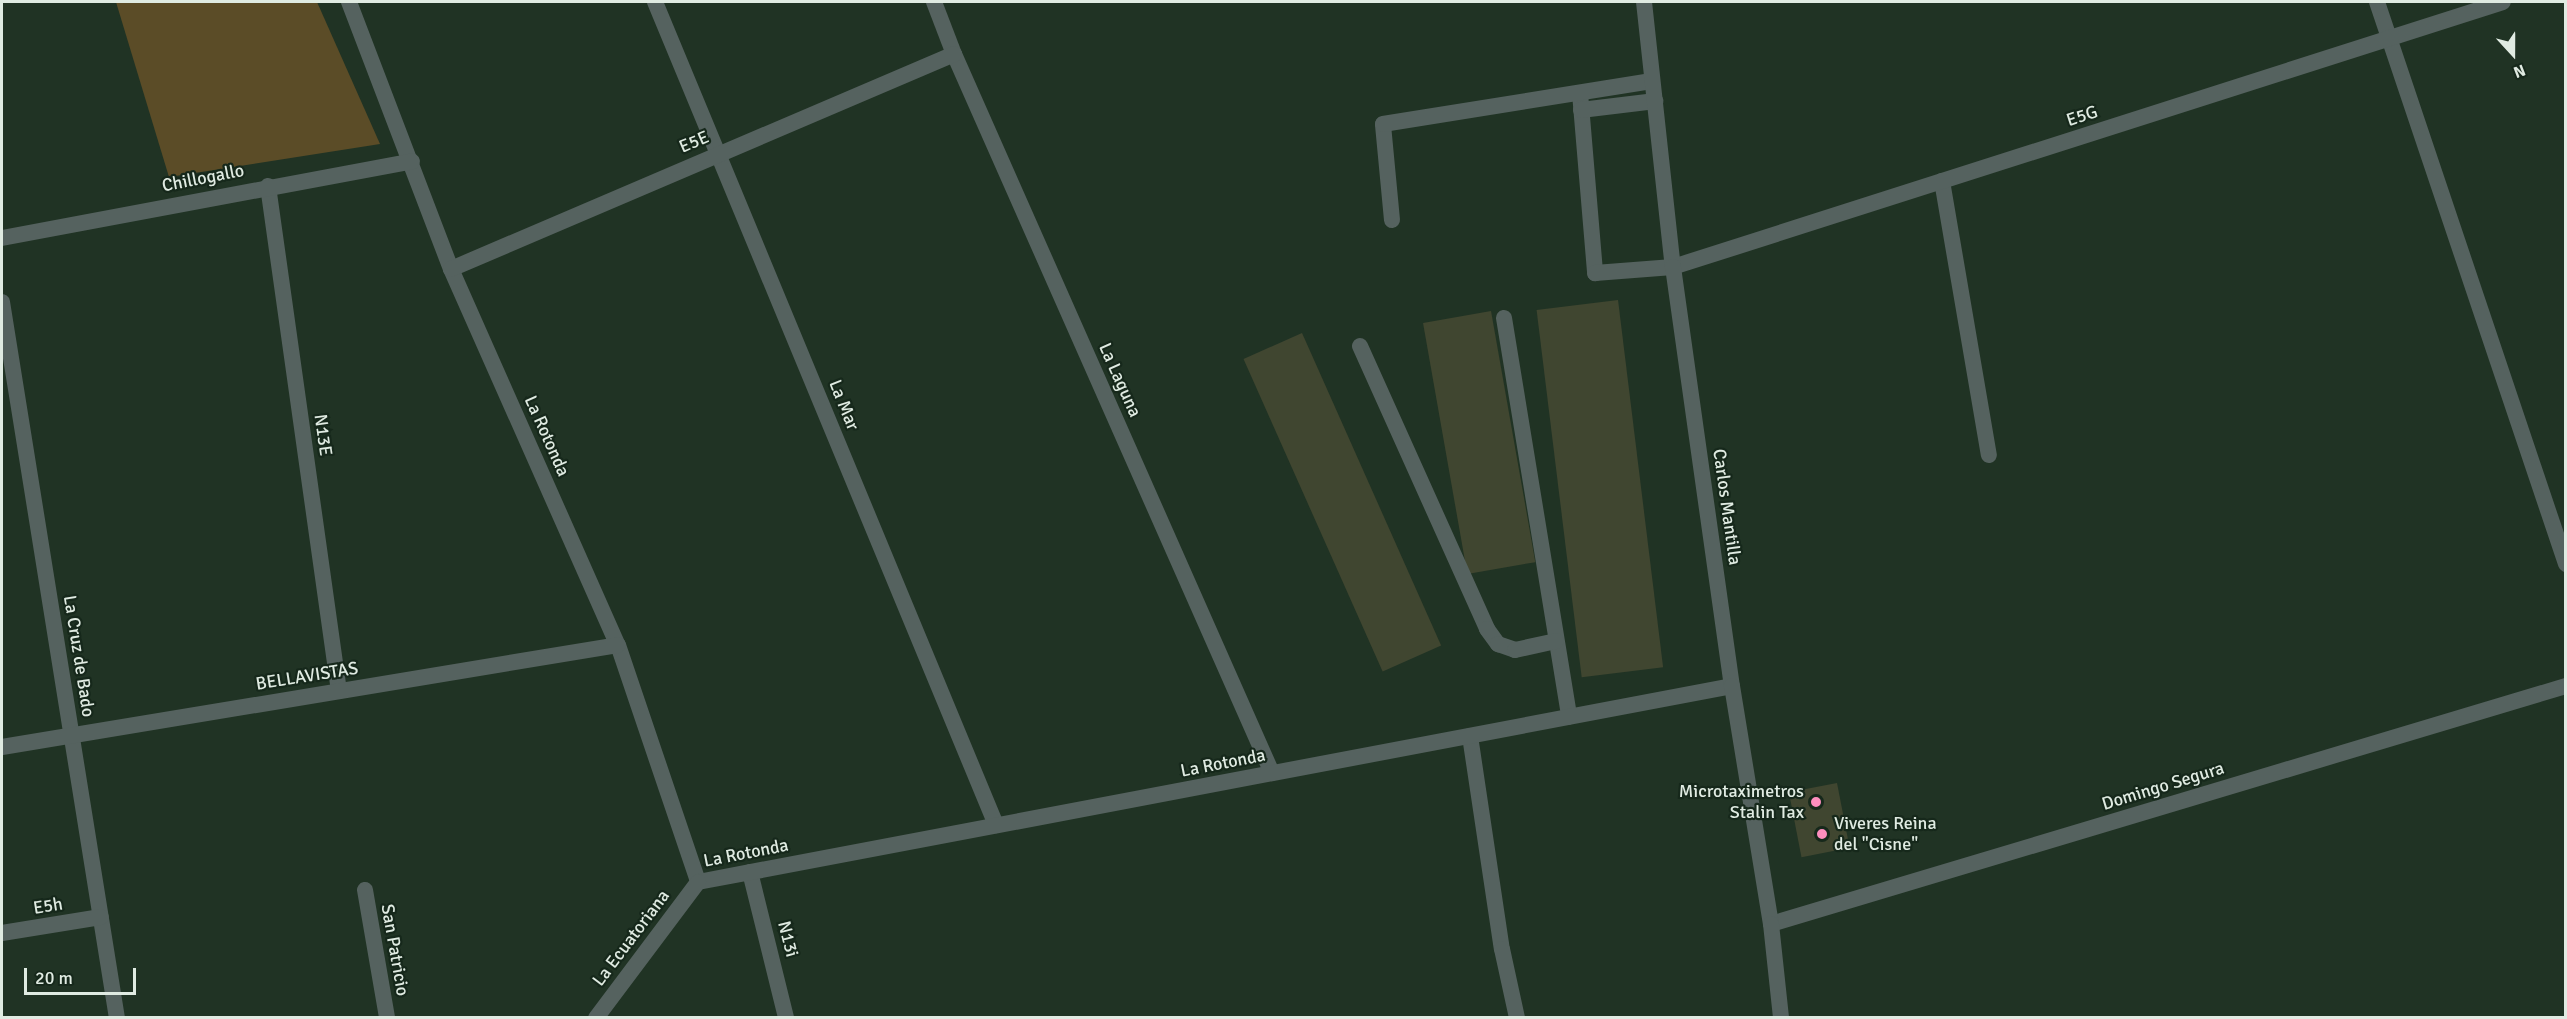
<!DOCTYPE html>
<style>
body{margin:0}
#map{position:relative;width:2567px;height:1019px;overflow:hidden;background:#203324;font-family:Signika,sans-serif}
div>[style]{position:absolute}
.green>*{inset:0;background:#5b4c27}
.building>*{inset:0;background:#404630;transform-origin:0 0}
.service>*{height:16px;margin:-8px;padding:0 8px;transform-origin:8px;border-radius:8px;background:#55625f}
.minor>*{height:16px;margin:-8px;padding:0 8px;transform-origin:8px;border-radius:8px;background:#55625f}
.tertiary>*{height:16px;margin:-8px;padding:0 8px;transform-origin:8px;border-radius:8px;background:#55625f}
.dots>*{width:16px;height:16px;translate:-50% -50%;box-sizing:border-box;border:3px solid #16281b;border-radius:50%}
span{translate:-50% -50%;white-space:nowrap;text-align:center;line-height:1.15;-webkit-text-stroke:4.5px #16281b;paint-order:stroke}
.street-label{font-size:18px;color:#e0ebe2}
.poi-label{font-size:18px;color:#e0ebe2}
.right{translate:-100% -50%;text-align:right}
.left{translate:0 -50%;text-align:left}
.frame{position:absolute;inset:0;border:3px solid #e0ebe2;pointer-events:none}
.north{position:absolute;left:2483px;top:24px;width:60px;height:60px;-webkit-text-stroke:4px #16281b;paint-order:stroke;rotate:159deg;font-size:16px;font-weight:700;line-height:24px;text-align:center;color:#e0ebe2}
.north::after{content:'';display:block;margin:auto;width:21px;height:27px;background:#e0ebe2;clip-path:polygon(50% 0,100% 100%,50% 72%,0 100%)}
.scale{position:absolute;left:24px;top:968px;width:112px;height:27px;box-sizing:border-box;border:3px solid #e0ebe2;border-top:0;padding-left:8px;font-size:18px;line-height:21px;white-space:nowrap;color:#e0ebe2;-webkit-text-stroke:4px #16281b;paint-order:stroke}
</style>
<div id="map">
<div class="green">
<div style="clip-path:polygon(116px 2px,317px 2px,380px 144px,169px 177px)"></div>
</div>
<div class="building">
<div style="left:1618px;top:300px;width:370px;height:82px;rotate:83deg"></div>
<div style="left:1491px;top:311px;width:255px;height:69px;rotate:80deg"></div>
<div style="left:1302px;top:333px;width:342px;height:64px;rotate:66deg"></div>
<div style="left:1837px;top:783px;width:66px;height:49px;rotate:79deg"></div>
</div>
<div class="service">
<div style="left:1580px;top:93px;width:181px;rotate:85.2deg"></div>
<div style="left:1595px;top:273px;width:78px;rotate:-4.4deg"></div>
<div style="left:1581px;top:110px;width:75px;rotate:-6.9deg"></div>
<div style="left:1392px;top:220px;width:96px;rotate:-95.4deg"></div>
<div style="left:1383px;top:124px;width:272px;rotate:-9.1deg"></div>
</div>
<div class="minor">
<div style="left:349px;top:2px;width:286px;rotate:69.1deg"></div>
<div style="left:451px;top:269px;width:411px;rotate:66.1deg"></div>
<div style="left:618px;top:645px;width:250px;rotate:71.3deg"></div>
<div style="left:655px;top:2px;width:891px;rotate:67.49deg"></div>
<div style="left:934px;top:2px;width:56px;rotate:69deg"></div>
<div style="left:954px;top:54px;width:786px;rotate:66.14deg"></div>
<div style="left:2377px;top:2px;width:593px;rotate:71.41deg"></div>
<div style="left:1942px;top:181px;width:278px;rotate:80.3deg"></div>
<div style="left:268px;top:186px;width:510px;rotate:82deg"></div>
<div style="left:2px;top:238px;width:417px;rotate:-10.6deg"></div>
<div style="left:1673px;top:267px;width:871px;rotate:-17.71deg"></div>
<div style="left:451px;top:269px;width:547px;rotate:-23.14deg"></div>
<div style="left:2px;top:302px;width:725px;rotate:80.88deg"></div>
<div style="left:1504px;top:318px;width:404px;rotate:80.7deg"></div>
<div style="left:1360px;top:346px;width:310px;rotate:65.8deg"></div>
<div style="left:1487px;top:629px;width:19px;rotate:54deg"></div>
<div style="left:1498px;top:644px;width:18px;rotate:19deg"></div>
<div style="left:1515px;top:650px;width:42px;rotate:-12.4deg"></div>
<div style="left:1470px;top:736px;width:215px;rotate:81.5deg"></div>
<div style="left:1502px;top:949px;width:71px;rotate:77.7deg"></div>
<div style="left:2px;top:747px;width:624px;rotate:-9.4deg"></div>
<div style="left:750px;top:872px;width:150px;rotate:76.1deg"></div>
<div style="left:698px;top:882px;width:1052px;rotate:-10.73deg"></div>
<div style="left:365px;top:890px;width:130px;rotate:80.2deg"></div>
<div style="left:1771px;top:924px;width:830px;rotate:-16.67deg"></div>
<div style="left:2px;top:933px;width:100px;rotate:-9.2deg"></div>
<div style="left:596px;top:1018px;width:170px;rotate:-53.1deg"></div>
</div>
<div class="tertiary">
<div style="left:1644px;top:2px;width:267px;rotate:83.8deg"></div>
<div style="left:1673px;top:267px;width:423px;rotate:82deg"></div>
<div style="left:1732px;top:686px;width:241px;rotate:80.7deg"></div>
<div style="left:1771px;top:924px;width:95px;rotate:83.9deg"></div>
</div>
<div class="dots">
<div style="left:1816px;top:802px;background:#fd8ebe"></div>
<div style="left:1822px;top:834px;background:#fd8ebe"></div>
</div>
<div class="street-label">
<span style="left:2082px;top:116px;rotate:-18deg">E5G</span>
<span style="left:694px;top:142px;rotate:-23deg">E5E</span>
<span style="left:203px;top:178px;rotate:-11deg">Chillogallo</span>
<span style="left:1120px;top:380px;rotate:66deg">La Laguna</span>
<span style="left:844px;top:405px;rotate:68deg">La Mar</span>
<span style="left:323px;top:435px;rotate:82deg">N13E</span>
<span style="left:547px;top:436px;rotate:66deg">La Rotonda</span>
<span style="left:1727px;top:507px;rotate:82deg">Carlos Mantilla</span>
<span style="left:79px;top:656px;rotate:81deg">La Cruz de Bado</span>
<span style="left:307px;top:676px;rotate:-9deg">BELLAVISTAS</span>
<span style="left:1223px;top:763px;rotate:-11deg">La Rotonda</span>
<span style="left:2163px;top:786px;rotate:-17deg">Domingo Segura</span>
<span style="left:746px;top:853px;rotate:-11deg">La Rotonda</span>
<span style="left:48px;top:906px;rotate:-9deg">E5h</span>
<span style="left:631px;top:938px;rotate:-53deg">La Ecuatoriana</span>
<span style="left:788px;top:939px;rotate:76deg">N13i</span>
<span style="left:395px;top:950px;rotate:80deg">San Patricio</span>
</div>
<div class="poi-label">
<span class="right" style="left:1804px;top:802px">Microtaximetros<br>Stalin Tax</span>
<span class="left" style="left:1834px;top:834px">Viveres Reina<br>del "Cisne"</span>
</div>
<div class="frame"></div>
<div class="north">N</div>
<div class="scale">20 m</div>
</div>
